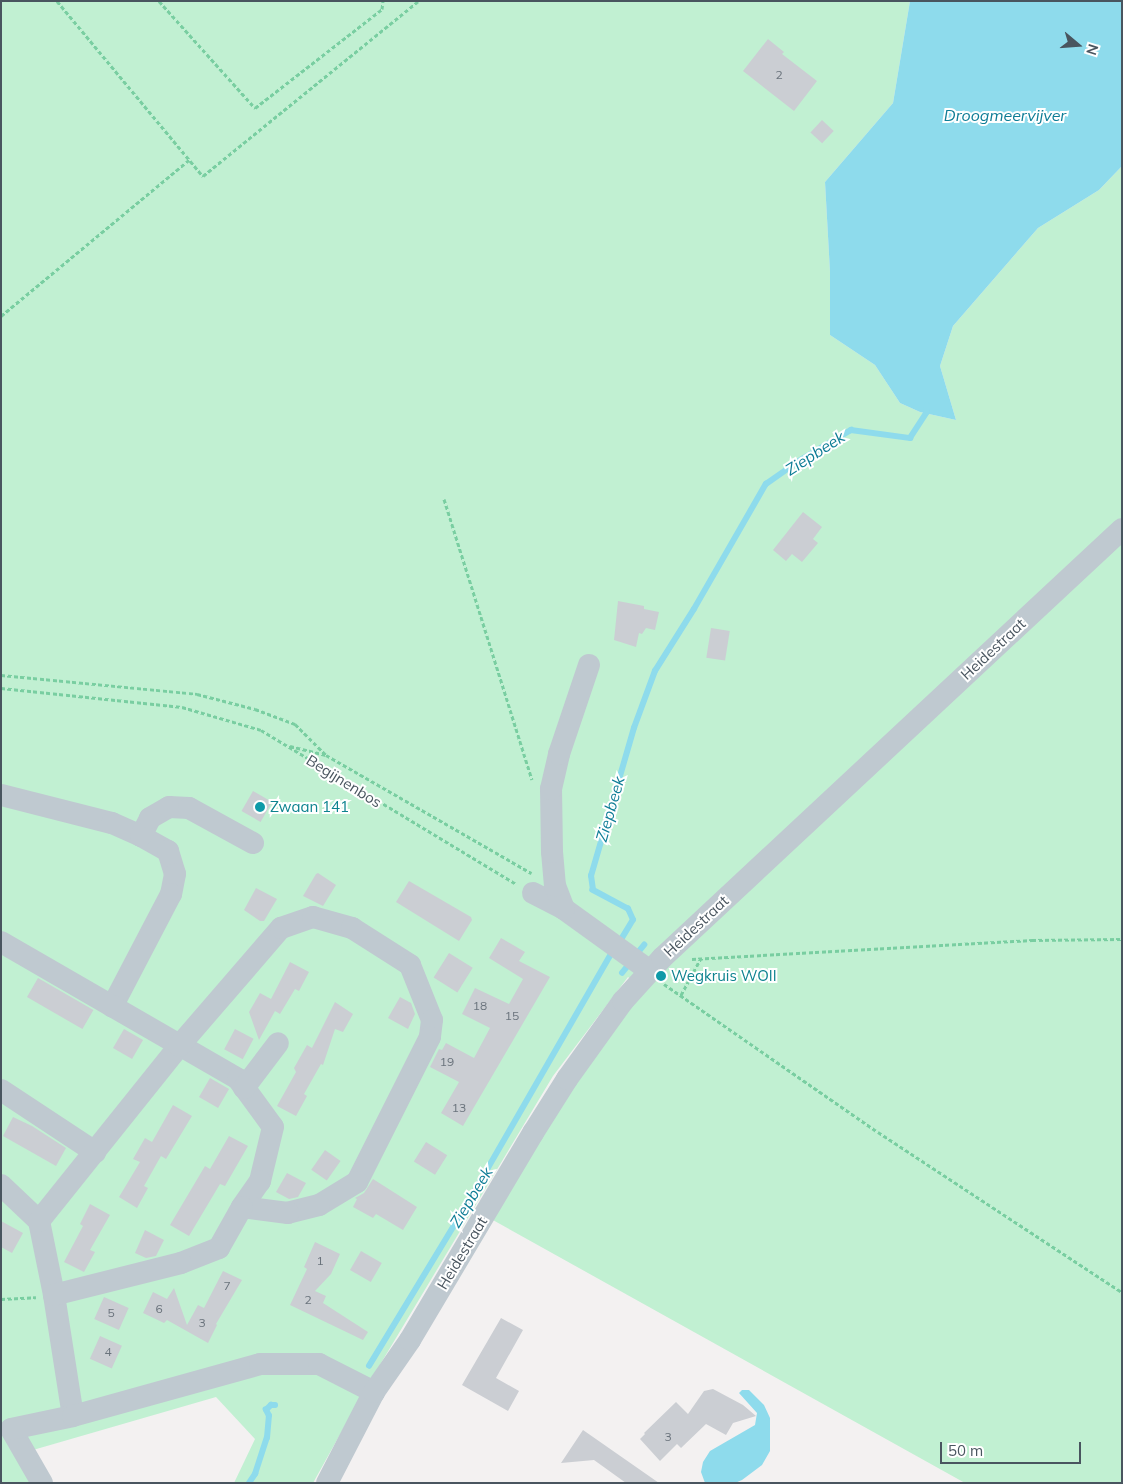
<!DOCTYPE html>
<style>
body{margin:0}
#map{position:relative;width:1123px;height:1484px;overflow:hidden;background:#f3f1f1;font-family:Mulish,sans-serif}
div>[style]{position:absolute}
.green>*{inset:0;background:#c1f0d2}
.water>*{inset:0;background:#8edbec}
.stream>*{height:5.5px;margin:-2.75px;padding:0 2.75px;transform-origin:2.75px;border-radius:2.75px;background:#8edbec}
.building>*{inset:0;background:#cbced3;transform-origin:0 0}
.path>*{height:3px;margin-top:-1.5px;transform-origin:0;background:repeating-linear-gradient(90deg,#79cea1 0 4px,transparent 0 6.5px)}
.minor>*{height:22px;margin:-11px;padding:0 11px;transform-origin:11px;border-radius:11px;background:#bfc9d0}
.dots>*{width:14px;height:14px;translate:-50% -50%;box-sizing:border-box;border:2px solid #fff;border-radius:50%}
span{translate:-50% -50%;white-space:nowrap;text-align:center;line-height:1.15;-webkit-text-stroke:4px #fff;paint-order:stroke}
.number-label{font-size:12px;color:#6a737c}
.number-label span{-webkit-text-stroke-width:0}
.street-label{font-size:15px;color:#49555f}
.culture-label{font-size:15px;color:#0d838f}
.left{translate:0 -50%;text-align:left}
.water-label{font-size:16px;color:#0e7d96;font-style:italic}
.frame{position:absolute;inset:0;border:2px solid #49555f;pointer-events:none}
.north{position:absolute;left:1053px;top:20px;width:50px;height:50px;-webkit-text-stroke:4px #fff;paint-order:stroke;rotate:108deg;font-size:14px;font-weight:700;line-height:20px;text-align:center;color:#49555f}
.north::after{content:'';display:block;margin:auto;width:18px;height:22px;background:#49555f;clip-path:polygon(50% 0,100% 100%,50% 72%,0 100%)}
.scale{position:absolute;left:940px;top:1442px;width:141px;height:22px;box-sizing:border-box;border:2px solid #49555f;border-top:0;padding-left:6px;font-size:15px;line-height:18px;white-space:nowrap;color:#49555f;-webkit-text-stroke:4px #fff;paint-order:stroke}
</style>
<div id="map">
<div class="green">
<div style="clip-path:polygon(1px 1px,910px 1px,893px 103px,825px 182px,830px 272px,830px 335px,875px 365px,900px 403px,920px 412px,956px 420px,940px 366px,953px 326px,1038px 228px,1099px 190px,1122px 166px,1122px 1483px,965px 1483px,491px 1219px,568px 1088px,644px 989px,628px 977px,553px 1076px,363px 1393px,313px 1483px,234px 1483px,255px 1439px,216px 1397px,33px 1450px,48px 1483px,1px 1483px)"></div>
</div>
<div class="water">
<div style="clip-path:polygon(910px 1px,1122px 1px,1122px 166px,1099px 190px,1038px 228px,953px 326px,940px 366px,956px 420px,920px 412px,900px 403px,875px 365px,830px 335px,830px 272px,825px 182px,893px 103px)"></div>
<div style="clip-path:polygon(742px 1390px,749px 1390px,764px 1405px,770px 1418px,770px 1451px,762px 1465px,742px 1480px,735px 1483px,705px 1483px,701px 1472px,703px 1462px,710px 1451px,755px 1425px,757px 1413px,739px 1393px)"></div>
</div>
<div class="stream">
<div style="left:622px;top:938px;width:21px;rotate:-59deg"></div>
<div style="left:633px;top:920px;width:12px;rotate:-114deg"></div>
<div style="left:628px;top:909px;width:40px;rotate:-152deg"></div>
<div style="left:593px;top:890px;width:14px;rotate:-98deg"></div>
<div style="left:591px;top:876px;width:154px;rotate:-73.8deg"></div>
<div style="left:634px;top:728px;width:61px;rotate:-69.8deg"></div>
<div style="left:655px;top:671px;width:73px;rotate:-57.8deg"></div>
<div style="left:694px;top:609px;width:144px;rotate:-60.1deg"></div>
<div style="left:766px;top:484px;width:38px;rotate:-35deg"></div>
<div style="left:797px;top:462px;width:63px;rotate:-30.7deg"></div>
<div style="left:851px;top:430px;width:60px;rotate:7.7deg"></div>
<div style="left:910px;top:438px;width:30px;rotate:-57deg"></div>
<div style="left:926px;top:413px;width:7px;rotate:-82deg"></div>
<div style="left:636px;top:955px;width:13px;rotate:-51deg"></div>
<div style="left:622px;top:973px;width:13px;rotate:-51deg"></div>
<div style="left:369px;top:1366px;width:201px;rotate:-58.8deg"></div>
<div style="left:473px;top:1194px;width:280px;rotate:-60.1deg"></div>
<div style="left:249px;top:1483px;width:11px;rotate:-56deg"></div>
<div style="left:255px;top:1474px;width:38px;rotate:-72deg"></div>
<div style="left:267px;top:1438px;width:22px;rotate:-85deg"></div>
<div style="left:269px;top:1416px;width:7px;rotate:-117deg"></div>
<div style="left:266px;top:1410px;width:7px;rotate:-45deg"></div>
<div style="left:271px;top:1405px;width:4px"></div>
</div>
<div class="building">
<div style="clip-path:polygon(768px 39px,784px 52px,782px 54px,817px 81px,794px 111px,743px 71px)"></div>
<div style="left:822px;top:120px;width:16px;height:17px;rotate:43deg"></div>
<div style="clip-path:polygon(803px 512px,822px 527px,813px 539px,818px 543px,802px 562px,792px 554px,786px 561px,773px 550px)"></div>
<div style="clip-path:polygon(618px 601px,644px 606px,644px 609px,659px 612px,655px 630px,646px 628px,642px 634px,639px 633px,636px 647px,614px 640px)"></div>
<div style="left:711px;top:628px;width:19px;height:30px;rotate:9deg"></div>
<div style="left:253px;top:791px;width:22px;height:23px;rotate:30deg"></div>
<div style="clip-path:polygon(318px 873px,336px 885px,323px 906px,303px 896px,316px 874px)"></div>
<div style="clip-path:polygon(409px 881px,471px 917px,472px 920px,459px 941px,396px 902px)"></div>
<div style="clip-path:polygon(256px 888px,277px 899px,264px 921px,260px 921px,244px 910px)"></div>
<div style="clip-path:polygon(501px 938px,525px 952px,519px 961px,550px 977px,463px 1126px,441px 1113px,459px 1082px,430px 1067px,439px 1049px,442px 1050px,446px 1043px,474px 1058px,490px 1028px,462px 1014px,475px 988px,509px 1004px,523px 979px,489px 958px)"></div>
<div style="left:449px;top:953px;width:28px;height:29px;rotate:32deg"></div>
<div style="clip-path:polygon(290px 962px,309px 972px,299px 991px,295px 989px,280px 1014px,275px 1011px,259px 1040px,249px 1012px,260px 993px,271px 999px)"></div>
<div style="left:38px;top:978px;width:64px;height:22px;rotate:30deg"></div>
<div style="clip-path:polygon(400px 997px,411px 1003px,415px 1014px,408px 1029px,388px 1018px)"></div>
<div style="clip-path:polygon(335px 1002px,353px 1014px,343px 1032px,335px 1029px,323px 1065px,321px 1064px,304px 1094px,307px 1096px,296px 1116px,277px 1106px,296px 1072px,294px 1068px,307px 1045px,312px 1048px)"></div>
<div style="left:124px;top:1029px;width:22px;height:22px;rotate:30deg"></div>
<div style="left:235px;top:1029px;width:21px;height:23px;rotate:28deg"></div>
<div style="left:210px;top:1078px;width:22px;height:22px;rotate:30deg"></div>
<div style="clip-path:polygon(173px 1105px,192px 1116px,166px 1159px,161px 1156px,144px 1186px,148px 1188px,137px 1208px,119px 1197px,140px 1162px,133px 1159px,145px 1138px,152px 1142px)"></div>
<div style="clip-path:polygon(13px 1117px,32px 1126px,66px 1148px,56px 1166px,3px 1136px)"></div>
<div style="clip-path:polygon(229px 1136px,248px 1146px,225px 1186px,220px 1184px,189px 1236px,170px 1225px,205px 1166px,210px 1169px)"></div>
<div style="left:426px;top:1142px;width:25px;height:23px;rotate:32deg"></div>
<div style="left:325px;top:1150px;width:19px;height:24px;rotate:35deg"></div>
<div style="clip-path:polygon(287px 1173px,306px 1183px,298px 1197px,289px 1199px,276px 1192px)"></div>
<div style="clip-path:polygon(373px 1179px,417px 1207px,403px 1230px,376px 1214px,373px 1218px,353px 1207px,357px 1199px,355px 1198px,364px 1193px)"></div>
<div style="clip-path:polygon(90px 1204px,110px 1215px,90px 1250px,95px 1252px,84px 1272px,64px 1262px,83px 1226px,80px 1224px)"></div>
<div style="clip-path:polygon(1px 1221px,23px 1233px,12px 1253px,1px 1247px)"></div>
<div style="clip-path:polygon(145px 1230px,164px 1240px,156px 1256px,146px 1258px,135px 1253px)"></div>
<div style="clip-path:polygon(315px 1242px,340px 1254px,331px 1274px,315px 1291px,326px 1296px,323px 1303px,368px 1332px,363px 1340px,290px 1305px,307px 1269px,304px 1267px)"></div>
<div style="left:361px;top:1251px;width:24px;height:22px;rotate:30deg"></div>
<div style="clip-path:polygon(223px 1271px,242px 1280px,216px 1324px,217px 1325px,208px 1343px,167px 1320px,164px 1323px,143px 1313px,153px 1292px,167px 1299px,174px 1288px,187px 1325px,198px 1305px,204px 1308px)"></div>
<div style="left:104px;top:1297px;width:27px;height:24px;rotate:24deg"></div>
<div style="clip-path:polygon(501px 1318px,523px 1330px,496px 1378px,519px 1391px,508px 1411px,462px 1385px)"></div>
<div style="left:100px;top:1336px;width:24px;height:25px;rotate:24deg"></div>
<div style="clip-path:polygon(713px 1389px,743px 1405px,756px 1416px,733px 1423px,726px 1435px,706px 1424px,681px 1448px,677px 1444px,660px 1461px,640px 1439px,645px 1434px,644px 1433px,676px 1402px,688px 1414px,704px 1391px)"></div>
<div style="clip-path:polygon(583px 1430px,659px 1483px,626px 1483px,594px 1460px,561px 1463px)"></div>
</div>
<div class="path">
<div style="left:57px;top:1px;width:228px;rotate:50.2deg"></div>
<div style="left:203px;top:176px;width:277px;rotate:-39.1deg"></div>
<div style="left:159px;top:1px;width:144px;rotate:48.1deg"></div>
<div style="left:255px;top:108px;width:161px;rotate:-37.9deg"></div>
<div style="left:382px;top:9px;width:8px;rotate:-83deg"></div>
<div style="left:1px;top:316px;width:246px;rotate:-39.7deg"></div>
<div style="left:444px;top:499px;width:294px;rotate:72.6deg"></div>
<div style="left:1px;top:675px;width:197px;rotate:5.5deg"></div>
<div style="left:197px;top:694px;width:60px;rotate:14.5deg"></div>
<div style="left:255px;top:709px;width:43px;rotate:20.6deg"></div>
<div style="left:295px;top:724px;width:44px;rotate:45deg"></div>
<div style="left:1px;top:688px;width:182px;rotate:6deg"></div>
<div style="left:182px;top:707px;width:82px;rotate:16.2deg"></div>
<div style="left:261px;top:730px;width:297px;rotate:31.1deg"></div>
<div style="left:290px;top:746px;width:37px;rotate:14deg"></div>
<div style="left:326px;top:755px;width:237px;rotate:29.9deg"></div>
<div style="left:692px;top:959px;width:341px;rotate:-3.2deg"></div>
<div style="left:1032px;top:940px;width:90px;rotate:-0.6deg"></div>
<div style="left:664px;top:984px;width:260px;rotate:34.7deg"></div>
<div style="left:878px;top:1132px;width:292px;rotate:33.3deg"></div>
<div style="left:681px;top:995px;width:42px;rotate:-61.6deg"></div>
<div style="left:1px;top:1299px;width:35px;rotate:-3deg"></div>
</div>
<div class="minor">
<div style="left:1px;top:795px;width:114px;rotate:14.2deg"></div>
<div style="left:112px;top:823px;width:32px;rotate:24deg"></div>
<div style="left:141px;top:836px;width:31px;rotate:29deg"></div>
<div style="left:168px;top:851px;width:24px;rotate:73deg"></div>
<div style="left:175px;top:874px;width:20px;rotate:101deg"></div>
<div style="left:171px;top:894px;width:127px;rotate:117.6deg"></div>
<div style="left:141px;top:836px;width:20px;rotate:-63deg"></div>
<div style="left:150px;top:818px;width:22px;rotate:-30deg"></div>
<div style="left:169px;top:807px;width:20px;rotate:3deg"></div>
<div style="left:189px;top:808px;width:73px;rotate:28.7deg"></div>
<div style="left:533px;top:893px;width:35px;rotate:27deg"></div>
<div style="left:564px;top:909px;width:106px;rotate:35.8deg"></div>
<div style="left:564px;top:909px;width:25px;rotate:-111deg"></div>
<div style="left:555px;top:886px;width:34px;rotate:-95deg"></div>
<div style="left:552px;top:852px;width:63px;rotate:-90.9deg"></div>
<div style="left:551px;top:789px;width:36px;rotate:-77deg"></div>
<div style="left:559px;top:754px;width:94px;rotate:-71.4deg"></div>
<div style="left:1px;top:942px;width:274px;rotate:30deg"></div>
<div style="left:238px;top:1079px;width:59px;rotate:53.9deg"></div>
<div style="left:273px;top:1127px;width:56px;rotate:103.5deg"></div>
<div style="left:260px;top:1181px;width:32px;rotate:125deg"></div>
<div style="left:244px;top:1088px;width:56px;rotate:-52.9deg"></div>
<div style="left:1px;top:1090px;width:113px;rotate:33.4deg"></div>
<div style="left:1px;top:1185px;width:52px;rotate:43.5deg"></div>
<div style="left:39px;top:1221px;width:76px;rotate:78.5deg"></div>
<div style="left:54px;top:1295px;width:122px;rotate:81.1deg"></div>
<div style="left:39px;top:1221px;width:224px;rotate:-51.3deg"></div>
<div style="left:179px;top:1046px;width:156px;rotate:-49.2deg"></div>
<div style="left:281px;top:928px;width:34px;rotate:-19deg"></div>
<div style="left:313px;top:917px;width:41px;rotate:15.8deg"></div>
<div style="left:352px;top:928px;width:69px;rotate:32.5deg"></div>
<div style="left:410px;top:965px;width:59px;rotate:68.2deg"></div>
<div style="left:432px;top:1020px;width:17px;rotate:97deg"></div>
<div style="left:430px;top:1037px;width:162px;rotate:116.7deg"></div>
<div style="left:357px;top:1182px;width:44px;rotate:148.8deg"></div>
<div style="left:319px;top:1205px;width:32px;rotate:166deg"></div>
<div style="left:288px;top:1213px;width:46px;rotate:-172.6deg"></div>
<div style="left:242px;top:1207px;width:47px;rotate:119.3deg"></div>
<div style="left:219px;top:1248px;width:41px;rotate:158.5deg"></div>
<div style="left:181px;top:1263px;width:131px;rotate:165.9deg"></div>
<div style="left:42px;top:1483px;width:62px;rotate:-119.9deg"></div>
<div style="left:11px;top:1429px;width:63px;rotate:-11.8deg"></div>
<div style="left:73px;top:1416px;width:194px;rotate:-15.5deg"></div>
<div style="left:260px;top:1364px;width:59px"></div>
<div style="left:319px;top:1364px;width:62px;rotate:27deg"></div>
<div style="left:327px;top:1483px;width:102px;rotate:-62.7deg"></div>
<div style="left:374px;top:1392px;width:63px;rotate:-55.3deg"></div>
<div style="left:410px;top:1340px;width:241px;rotate:-59.3deg"></div>
<div style="left:533px;top:1133px;width:64px;rotate:-57.8deg"></div>
<div style="left:567px;top:1079px;width:96px;rotate:-54.3deg"></div>
<div style="left:623px;top:1001px;width:58px;rotate:-47.8deg"></div>
<div style="left:662px;top:958px;width:629px;rotate:-43deg"></div>
</div>
<div class="dots">
<div style="left:260px;top:807px;background:#0f9aa8"></div>
<div style="left:661px;top:976px;background:#0f9aa8"></div>
</div>
<div class="number-label">
<span style="left:779px;top:75px">2</span>
<span style="left:480px;top:1006px">18</span>
<span style="left:512px;top:1016px">15</span>
<span style="left:447px;top:1062px">19</span>
<span style="left:459px;top:1108px">13</span>
<span style="left:320px;top:1261px">1</span>
<span style="left:227px;top:1286px">7</span>
<span style="left:308px;top:1300px">2</span>
<span style="left:159px;top:1309px">6</span>
<span style="left:111px;top:1313px">5</span>
<span style="left:202px;top:1323px">3</span>
<span style="left:108px;top:1352px">4</span>
<span style="left:668px;top:1437px">3</span>
</div>
<div class="street-label">
<span style="left:993px;top:649px;rotate:-43deg">Heidestraat</span>
<span style="left:344px;top:781px;rotate:32deg">Begijnenbos</span>
<span style="left:696px;top:926px;rotate:-43deg">Heidestraat</span>
<span style="left:462px;top:1253px;rotate:-59deg">Heidestraat</span>
</div>
<div class="culture-label">
<span class="left" style="left:270px;top:807px">Zwaan 141</span>
<span class="left" style="left:671px;top:976px">Wegkruis WOII</span>
</div>
<div class="water-label">
<span style="left:1005px;top:115px">Droogmeervijver</span>
<span style="left:815px;top:453px;rotate:-33deg">Ziepbeek</span>
<span style="left:610px;top:809px;rotate:-74deg">Ziepbeek</span>
<span style="left:471px;top:1197px;rotate:-59deg">Ziepbeek</span>
</div>
<div class="frame"></div>
<div class="north">N</div>
<div class="scale">50 m</div>
</div>
